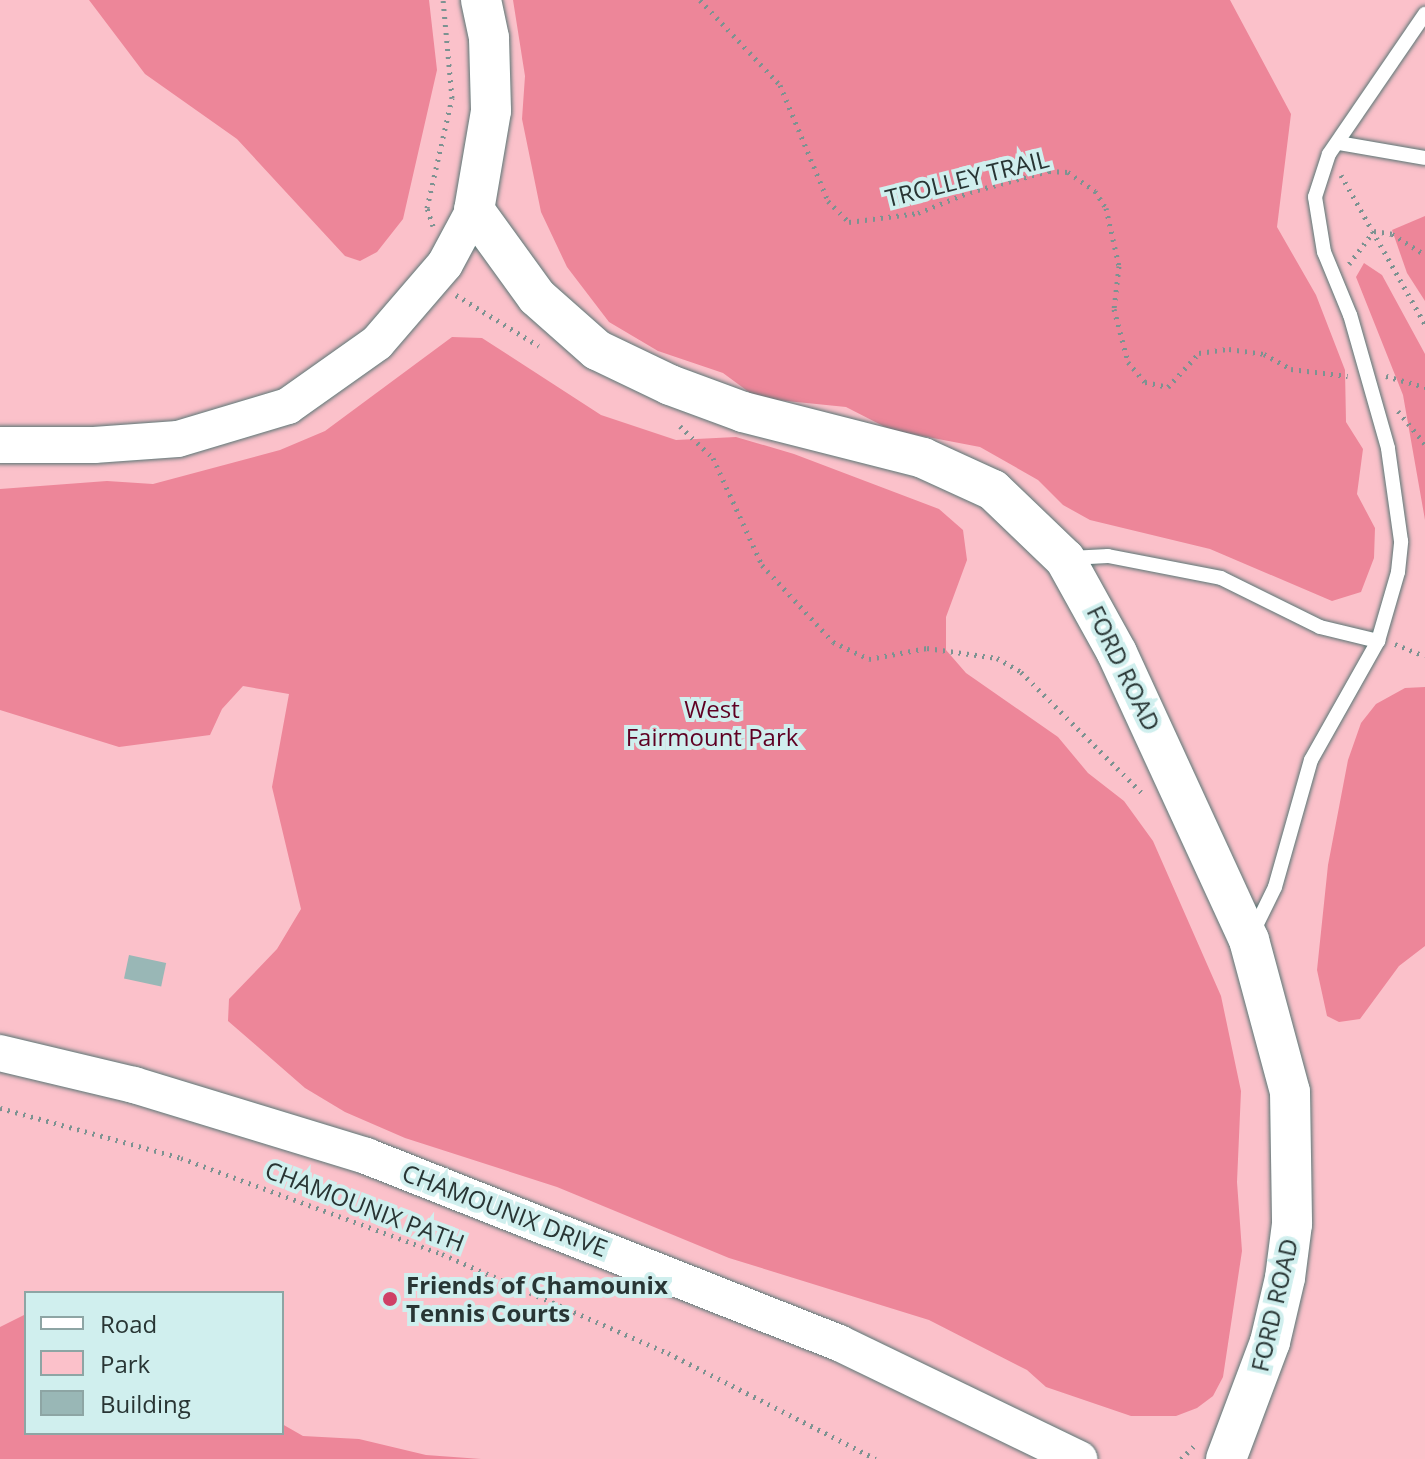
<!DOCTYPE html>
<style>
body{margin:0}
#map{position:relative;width:1425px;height:1459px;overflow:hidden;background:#d0efee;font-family:"Open Sans",sans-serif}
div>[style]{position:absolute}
.green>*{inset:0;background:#fbc1ca}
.forest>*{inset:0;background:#ed8699}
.building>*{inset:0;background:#99b7b6;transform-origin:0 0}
.path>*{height:5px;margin-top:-2.5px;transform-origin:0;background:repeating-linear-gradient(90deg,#7c9291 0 2px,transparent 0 8px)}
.roads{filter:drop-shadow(0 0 2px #5a7675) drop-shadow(0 0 2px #5a7675)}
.service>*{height:14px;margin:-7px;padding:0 7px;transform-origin:7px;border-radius:7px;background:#fff}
.tertiary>*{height:36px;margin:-18px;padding:0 18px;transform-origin:18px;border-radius:18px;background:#fff}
.secondary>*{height:40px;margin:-20px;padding:0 20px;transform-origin:20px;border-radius:20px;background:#fff}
.dots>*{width:22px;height:22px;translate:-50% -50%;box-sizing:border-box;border:4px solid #d0efee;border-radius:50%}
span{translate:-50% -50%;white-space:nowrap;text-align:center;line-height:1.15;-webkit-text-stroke:8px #d0efee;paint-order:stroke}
.street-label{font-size:24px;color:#283534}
.park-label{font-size:24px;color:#5f0023}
.poi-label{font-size:24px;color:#283534;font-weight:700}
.left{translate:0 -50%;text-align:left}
.legend{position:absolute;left:24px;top:1291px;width:260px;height:144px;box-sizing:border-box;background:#d0efee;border:2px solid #8da5a4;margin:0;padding:10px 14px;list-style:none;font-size:24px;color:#283534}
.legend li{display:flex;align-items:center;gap:16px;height:40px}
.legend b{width:40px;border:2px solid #8da5a4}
</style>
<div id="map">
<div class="green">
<div style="clip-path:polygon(evenodd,0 0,1425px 0,1425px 1459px,0 1459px,0 0,26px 1293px,282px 1293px,282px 1433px,26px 1433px,26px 1293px)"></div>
</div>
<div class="forest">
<div style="clip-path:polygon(89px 0,429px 0,437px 70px,403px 219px,377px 252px,360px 261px,345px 256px,237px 139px,145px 74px)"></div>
<div style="clip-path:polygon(513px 0,1230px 0,1291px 114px,1277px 227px,1316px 295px,1345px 370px,1346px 422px,1363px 449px,1357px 494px,1375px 528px,1374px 558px,1361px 592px,1332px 601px,1210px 549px,1090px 520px,1063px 505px,1038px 480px,980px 447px,891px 430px,846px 407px,757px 398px,723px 373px,658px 351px,609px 322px,567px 267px,541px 212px,522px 119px,525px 76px)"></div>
<div style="clip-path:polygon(1425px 216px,1425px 301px,1407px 273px,1392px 230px)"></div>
<div style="clip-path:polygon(1364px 263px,1382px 275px,1425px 354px,1425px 520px,1403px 395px,1356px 277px)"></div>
<div style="clip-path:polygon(452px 337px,482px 338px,601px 415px,676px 440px,736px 437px,794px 454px,939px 509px,963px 530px,967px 560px,946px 617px,946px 650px,966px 673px,1058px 737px,1088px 773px,1124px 801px,1153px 841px,1221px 996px,1241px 1091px,1237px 1182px,1242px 1251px,1223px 1377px,1213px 1396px,1197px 1408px,1176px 1416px,1131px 1416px,1046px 1387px,1027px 1370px,929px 1320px,729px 1258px,557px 1187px,405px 1138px,345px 1112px,305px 1088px,228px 1021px,229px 999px,277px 949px,301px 909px,272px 787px,289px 694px,243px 686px,222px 709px,210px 735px,119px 747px,0 710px,0 489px,107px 481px,153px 484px,280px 450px,325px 431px)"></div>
<div style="clip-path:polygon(1425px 687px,1425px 946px,1399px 966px,1360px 1019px,1339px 1022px,1327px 1016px,1317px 970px,1328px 865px,1348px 760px,1361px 723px,1376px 704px,1405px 688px)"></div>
<div style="clip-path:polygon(26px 1314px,26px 1433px,282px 1433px,282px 1424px,303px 1436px,359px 1439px,426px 1455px,481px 1459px,0 1459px,0 1327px)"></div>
</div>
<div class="building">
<div style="left:129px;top:955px;width:38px;height:24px;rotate:12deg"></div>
</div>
<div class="path">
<div style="left:700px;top:0;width:117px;rotate:46.7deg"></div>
<div style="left:780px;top:85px;width:126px;rotate:67.5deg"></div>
<div style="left:828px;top:201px;width:30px;rotate:45deg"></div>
<div style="left:849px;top:222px;width:70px;rotate:-7.4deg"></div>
<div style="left:918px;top:213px;width:56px;rotate:-22deg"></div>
<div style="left:970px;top:192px;width:82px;rotate:-14.9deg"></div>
<div style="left:1049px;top:171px;width:19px;rotate:3deg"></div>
<div style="left:1068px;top:172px;width:33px;rotate:35deg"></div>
<div style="left:1095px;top:191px;width:20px;rotate:57deg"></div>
<div style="left:1106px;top:208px;width:59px;rotate:77.4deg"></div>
<div style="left:1119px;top:266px;width:43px;rotate:96.6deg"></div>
<div style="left:1114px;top:309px;width:55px;rotate:75.2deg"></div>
<div style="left:1128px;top:362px;width:26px;rotate:50deg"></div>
<div style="left:1145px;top:382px;width:24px;rotate:12deg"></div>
<div style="left:1168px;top:387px;width:46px;rotate:-47.6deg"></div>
<div style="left:1199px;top:353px;width:30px;rotate:-8deg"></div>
<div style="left:1229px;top:349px;width:35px;rotate:8deg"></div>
<div style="left:1264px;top:354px;width:31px;rotate:29deg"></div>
<div style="left:1291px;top:369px;width:57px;rotate:7deg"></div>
<div style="left:1341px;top:175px;width:171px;rotate:60.6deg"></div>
<div style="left:433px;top:226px;width:19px;rotate:-108deg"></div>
<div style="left:427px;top:208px;width:113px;rotate:-77.2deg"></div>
<div style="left:452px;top:98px;width:98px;rotate:-95.2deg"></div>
<div style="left:1349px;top:264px;width:41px;rotate:-52.9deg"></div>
<div style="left:1374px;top:231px;width:18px;rotate:9deg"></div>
<div style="left:1392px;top:234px;width:39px;rotate:32deg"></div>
<div style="left:456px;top:295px;width:97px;rotate:31.6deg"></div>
<div style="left:1386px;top:376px;width:41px;rotate:15.8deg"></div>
<div style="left:1398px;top:411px;width:43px;rotate:50.7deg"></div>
<div style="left:680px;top:426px;width:46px;rotate:44.1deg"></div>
<div style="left:713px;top:458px;width:118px;rotate:65.4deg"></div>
<div style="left:762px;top:565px;width:105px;rotate:47.3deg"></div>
<div style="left:833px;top:642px;width:40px;rotate:25deg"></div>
<div style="left:869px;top:659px;width:59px;rotate:-10.7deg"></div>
<div style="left:927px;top:648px;width:71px;rotate:8.1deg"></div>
<div style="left:997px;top:658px;width:28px;rotate:30deg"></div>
<div style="left:1021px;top:672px;width:174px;rotate:45deg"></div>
<div style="left:1395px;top:644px;width:32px;rotate:22deg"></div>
<div style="left:0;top:1108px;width:188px;rotate:15.4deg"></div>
<div style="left:181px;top:1158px;width:278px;rotate:20.2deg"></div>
<div style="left:442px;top:1254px;width:247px;rotate:23.7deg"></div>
<div style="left:668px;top:1353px;width:233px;rotate:27deg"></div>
<div style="left:1181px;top:1459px;width:18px;rotate:-45deg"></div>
</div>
<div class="roads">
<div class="service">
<div style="left:1339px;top:143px;width:87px;rotate:9.9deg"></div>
<div style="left:1070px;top:558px;width:38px;rotate:-3deg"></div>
<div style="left:1108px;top:556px;width:115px;rotate:11deg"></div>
<div style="left:1221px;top:578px;width:110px;rotate:26.3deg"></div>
<div style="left:1320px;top:627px;width:60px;rotate:13.6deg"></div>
<div style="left:1253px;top:932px;width:50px;rotate:-63.9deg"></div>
<div style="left:1275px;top:887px;width:132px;rotate:-74.2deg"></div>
<div style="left:1311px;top:760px;width:137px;rotate:-60.6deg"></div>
<div style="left:1378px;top:641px;width:72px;rotate:-73.8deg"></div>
<div style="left:1398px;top:572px;width:31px;rotate:-84deg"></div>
<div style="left:1401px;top:541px;width:94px;rotate:-98deg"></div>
<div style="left:1388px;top:448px;width:138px;rotate:-105.9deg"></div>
<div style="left:1350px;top:315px;width:68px;rotate:-112.4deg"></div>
<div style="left:1324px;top:252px;width:56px;rotate:-99.3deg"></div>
<div style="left:1315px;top:197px;width:45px;rotate:-72deg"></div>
<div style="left:1329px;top:154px;width:170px;rotate:-55.6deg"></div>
</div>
<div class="tertiary">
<div style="left:0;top:445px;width:94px"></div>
<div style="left:94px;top:445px;width:84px;rotate:-4.1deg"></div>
<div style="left:178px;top:439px;width:115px;rotate:-16.7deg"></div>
<div style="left:288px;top:406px;width:109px;rotate:-35.3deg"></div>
<div style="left:377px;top:343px;width:104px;rotate:-49.3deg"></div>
<div style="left:445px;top:264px;width:61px;rotate:-61.8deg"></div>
<div style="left:0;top:1053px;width:138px;rotate:13.4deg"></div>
<div style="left:134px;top:1085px;width:243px;rotate:17deg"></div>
<div style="left:366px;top:1156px;width:509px;rotate:21.57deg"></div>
<div style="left:839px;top:1343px;width:267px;rotate:25.8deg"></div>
</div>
<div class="secondary">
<div style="left:481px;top:0;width:39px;rotate:78deg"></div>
<div style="left:489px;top:38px;width:73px;rotate:88.4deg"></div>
<div style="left:491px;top:111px;width:100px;rotate:99.7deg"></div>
<div style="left:474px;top:210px;width:107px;rotate:54.1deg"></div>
<div style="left:537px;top:297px;width:80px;rotate:41.5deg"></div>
<div style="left:597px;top:350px;width:81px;rotate:25.6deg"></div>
<div style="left:670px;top:385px;width:78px;rotate:20.3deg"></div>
<div style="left:743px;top:412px;width:186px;rotate:14.3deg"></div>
<div style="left:923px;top:458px;width:77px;rotate:24.6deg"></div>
<div style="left:993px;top:490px;width:100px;rotate:43.8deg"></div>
<div style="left:1065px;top:559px;width:107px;rotate:61deg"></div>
<div style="left:1117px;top:653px;width:316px;rotate:65.3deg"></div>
<div style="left:1249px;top:940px;width:157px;rotate:74.9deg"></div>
<div style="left:1290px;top:1092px;width:132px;rotate:89.1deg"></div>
<div style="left:1292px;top:1224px;width:54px;rotate:97.4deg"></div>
<div style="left:1285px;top:1278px;width:66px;rotate:103.2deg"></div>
<div style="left:1270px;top:1342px;width:125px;rotate:110.6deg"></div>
</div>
</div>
<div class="dots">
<div style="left:390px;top:1299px;background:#cf4066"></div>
</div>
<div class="street-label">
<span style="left:967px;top:178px;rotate:-14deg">TROLLEY TRAIL</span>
<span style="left:1124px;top:668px;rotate:64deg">FORD ROAD</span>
<span style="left:365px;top:1206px;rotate:21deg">CHAMOUNIX PATH</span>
<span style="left:505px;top:1210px;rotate:21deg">CHAMOUNIX DRIVE</span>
<span style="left:1274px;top:1305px;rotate:-77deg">FORD ROAD</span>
</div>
<div class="park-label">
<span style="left:712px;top:723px">West<br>Fairmount Park</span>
</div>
<div class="poi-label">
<span class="left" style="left:406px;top:1299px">Friends of Chamounix<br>Tennis Courts</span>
</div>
<ul class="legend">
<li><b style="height:10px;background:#fff"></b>Road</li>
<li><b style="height:22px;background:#fbc1ca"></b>Park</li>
<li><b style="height:22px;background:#99b7b6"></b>Building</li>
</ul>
</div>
